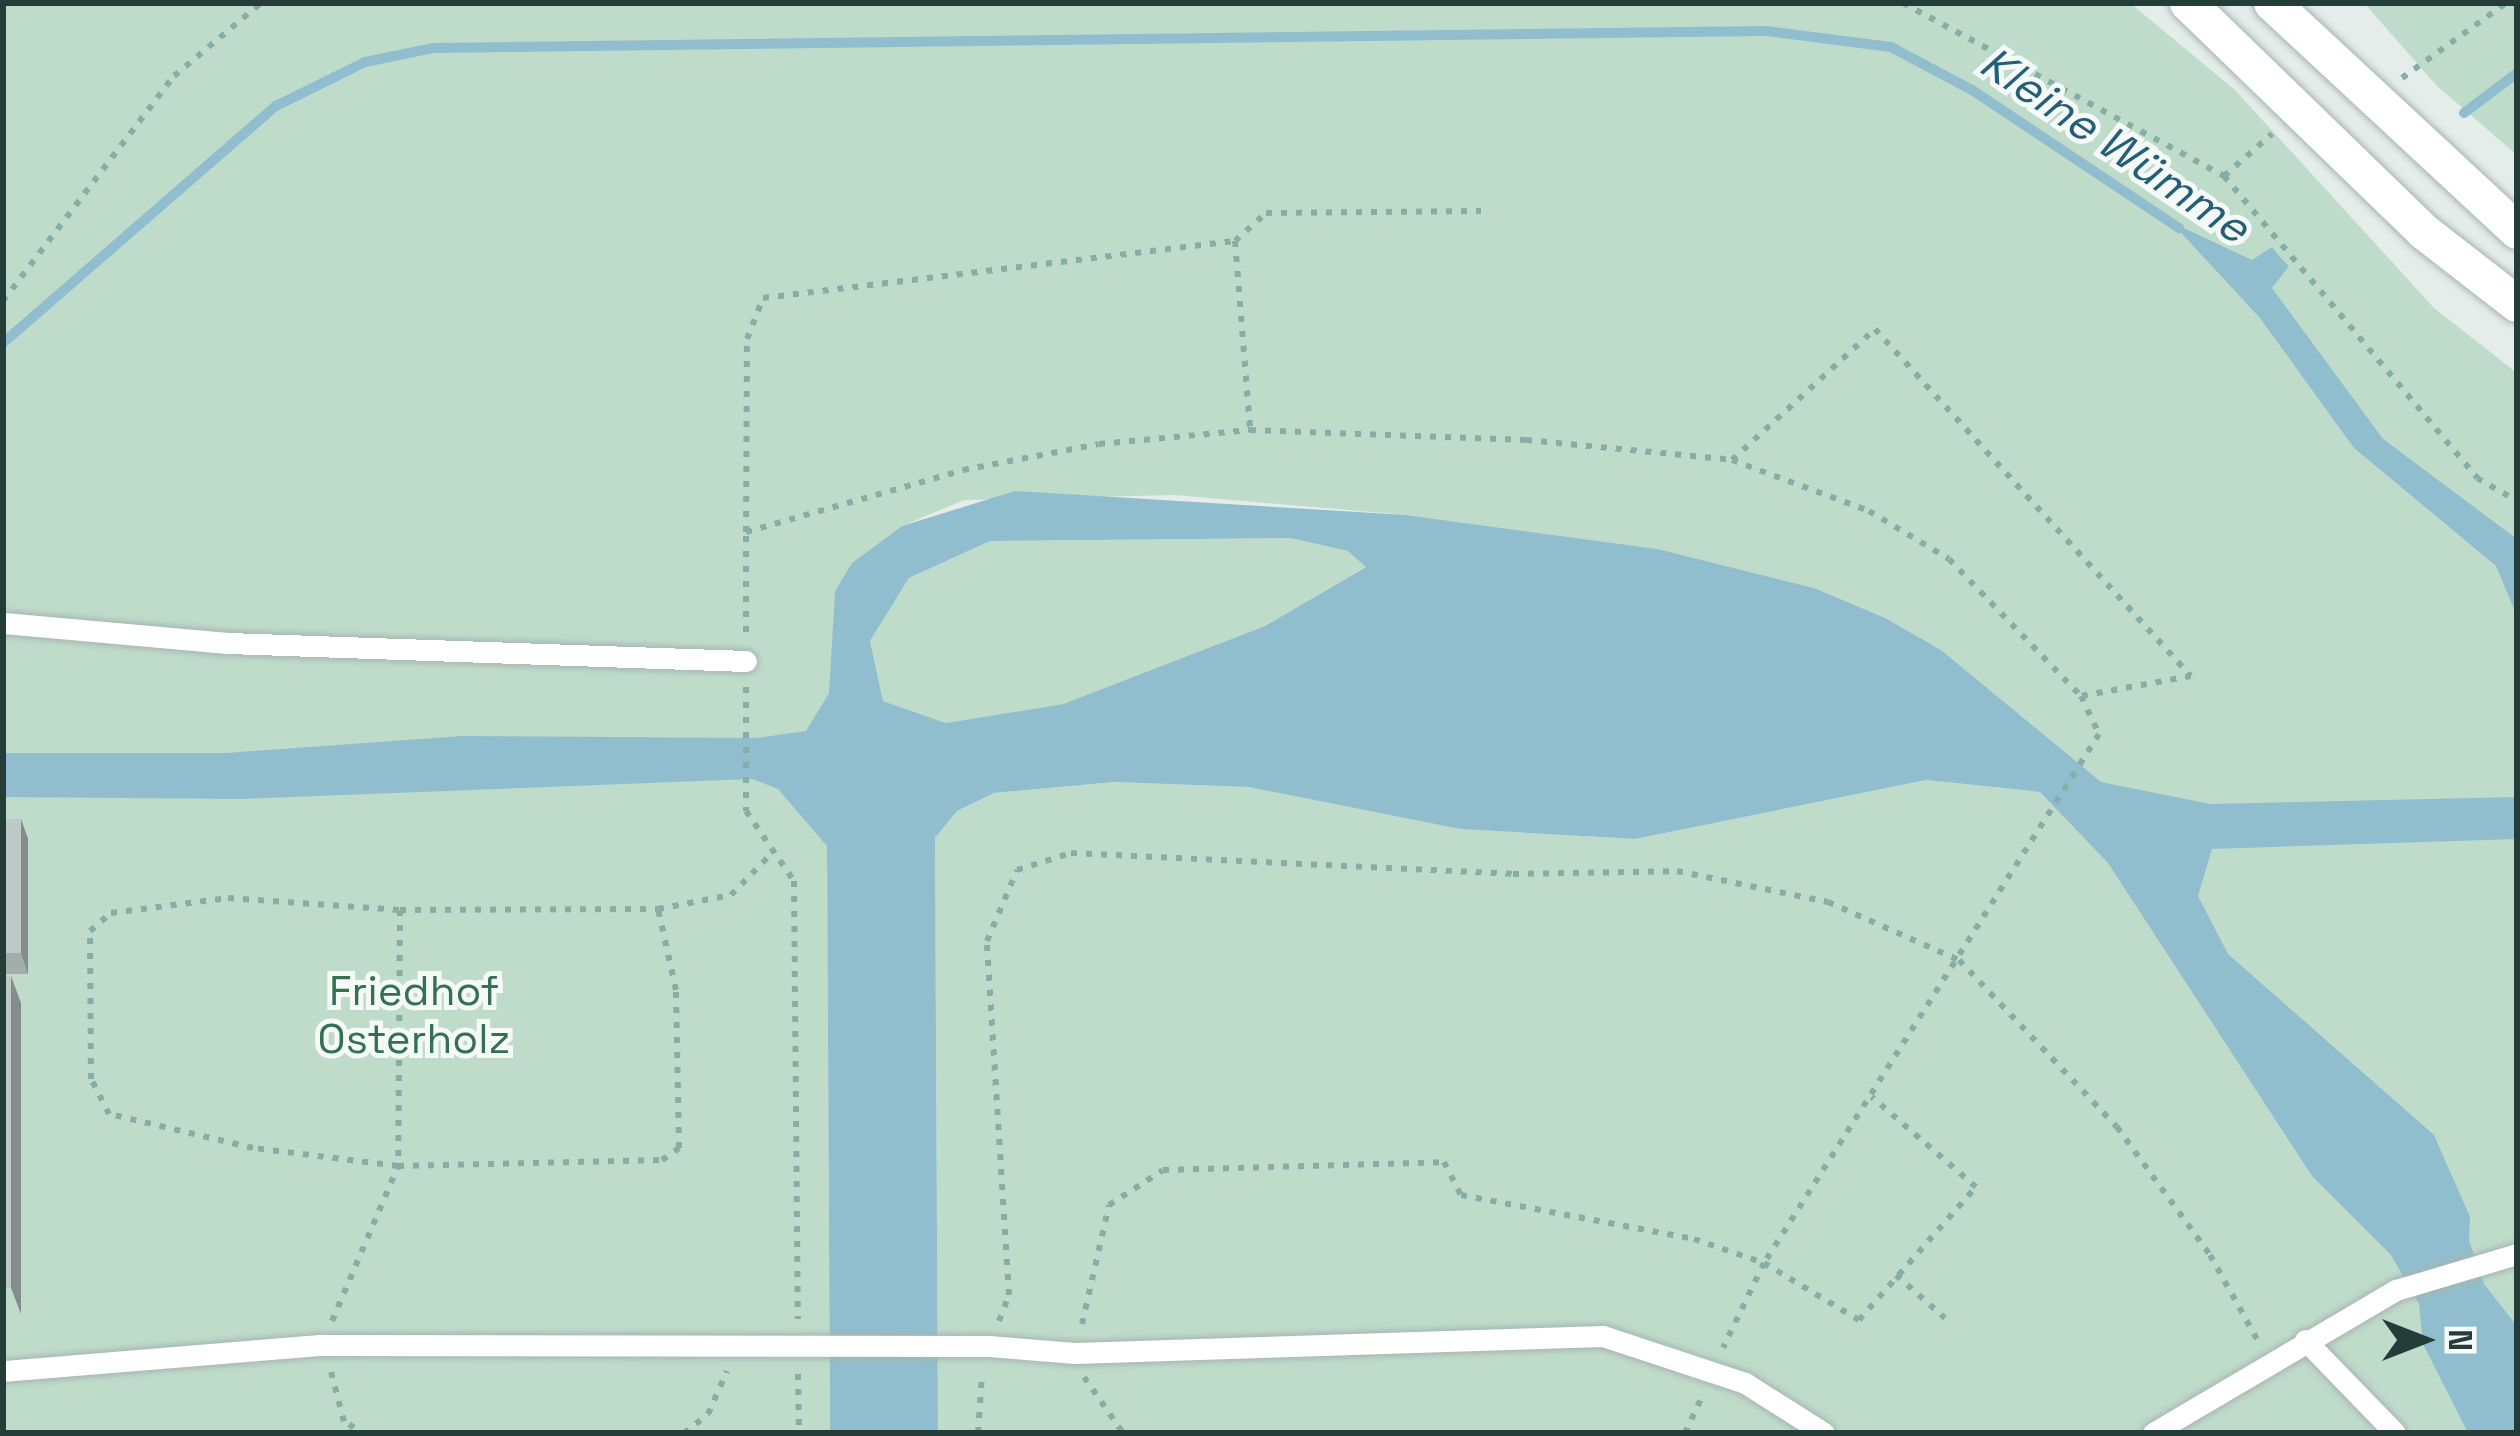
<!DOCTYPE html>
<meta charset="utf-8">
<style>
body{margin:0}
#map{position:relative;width:2520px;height:1436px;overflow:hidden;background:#e4edea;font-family:"Space Grotesk",sans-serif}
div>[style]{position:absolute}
.green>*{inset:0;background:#bfdcca}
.water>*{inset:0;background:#91bece}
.stream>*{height:10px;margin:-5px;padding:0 5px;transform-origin:5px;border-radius:5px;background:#91bece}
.path>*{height:6px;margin-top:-3px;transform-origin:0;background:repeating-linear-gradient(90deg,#87aea6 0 6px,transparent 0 15px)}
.roads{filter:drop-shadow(0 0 3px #a7b5b1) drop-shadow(0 0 3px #a7b5b1)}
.lane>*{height:21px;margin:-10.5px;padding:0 10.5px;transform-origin:10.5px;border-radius:10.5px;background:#fff}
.secondary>*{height:36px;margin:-18px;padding:0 18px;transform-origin:18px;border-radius:18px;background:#fff}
.wall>*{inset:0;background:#a3aeaa;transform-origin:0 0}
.shaded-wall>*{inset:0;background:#848d8b}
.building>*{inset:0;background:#bdcac6;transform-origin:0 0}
span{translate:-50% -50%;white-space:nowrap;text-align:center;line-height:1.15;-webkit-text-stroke:10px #f5f9f8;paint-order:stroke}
.park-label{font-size:42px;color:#327251}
.water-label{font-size:45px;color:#235f76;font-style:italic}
.frame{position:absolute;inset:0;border:6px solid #253d39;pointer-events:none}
.north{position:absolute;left:2364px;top:1280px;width:120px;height:120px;-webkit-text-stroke:9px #f5f9f8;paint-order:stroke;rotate:90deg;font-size:33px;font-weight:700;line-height:48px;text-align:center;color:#253d39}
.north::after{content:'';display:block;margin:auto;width:42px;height:54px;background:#253d39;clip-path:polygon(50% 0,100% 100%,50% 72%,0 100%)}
</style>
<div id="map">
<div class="green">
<div style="clip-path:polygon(3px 3px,2130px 3px,2235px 90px,2434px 308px,2517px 373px,2517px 1433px,938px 1433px,935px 838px,957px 811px,994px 793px,1114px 782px,1248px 787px,1460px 829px,1635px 839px,1928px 780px,2041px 792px,1941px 650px,1814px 588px,1658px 549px,1406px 515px,1175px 495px,964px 500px,902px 526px,853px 563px,835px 591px,830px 693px,778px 789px,827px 845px,830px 1433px,3px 1433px)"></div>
<div style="clip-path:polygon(2364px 3px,2517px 3px,2517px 155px,2437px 86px)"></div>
<div style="clip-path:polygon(1290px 538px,1348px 551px,1367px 566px,1265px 626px,1063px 704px,946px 723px,883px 701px,870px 641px,909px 578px,990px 541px)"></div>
</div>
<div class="water">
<div style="clip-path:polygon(2171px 222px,2252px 260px,2272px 247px,2281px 258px,2289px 266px,2272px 288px,2383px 439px,2517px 539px,2517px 616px,2496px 566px,2354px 448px,2260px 318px)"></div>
<div style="clip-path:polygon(evenodd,1015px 491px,1406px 515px,1658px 549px,1814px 588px,1885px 618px,1941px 650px,2101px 782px,2210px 804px,2517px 797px,2517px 839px,2212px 849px,2198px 896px,2228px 954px,2434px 1135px,2470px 1217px,2469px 1240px,2484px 1284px,2517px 1326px,2517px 1433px,2468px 1433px,2423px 1344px,2419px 1304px,2391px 1255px,2312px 1176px,2108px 863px,2040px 792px,1927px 780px,1635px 839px,1460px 829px,1248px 787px,1114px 782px,994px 793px,957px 811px,935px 838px,938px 1433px,830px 1433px,827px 846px,778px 789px,752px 779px,240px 799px,3px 797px,3px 753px,226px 753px,462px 736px,756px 738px,806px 731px,829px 693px,835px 591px,852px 563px,902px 526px,1015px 491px,1290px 538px,1348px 551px,1366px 567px,1265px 626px,1063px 704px,946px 723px,883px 701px,870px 641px,909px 578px,990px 541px,1290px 538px)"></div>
</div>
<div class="stream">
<div style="left:2464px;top:113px;width:66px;rotate:-37deg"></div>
<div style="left:3px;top:343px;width:362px;rotate:-41deg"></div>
<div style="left:276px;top:106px;width:99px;rotate:-26.3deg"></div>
<div style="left:365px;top:62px;width:69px;rotate:-11.6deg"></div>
<div style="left:433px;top:48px;width:1333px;rotate:-0.73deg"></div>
<div style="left:1766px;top:31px;width:126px;rotate:7.3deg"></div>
<div style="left:1891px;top:47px;width:92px;rotate:28deg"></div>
<div style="left:1972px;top:90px;width:249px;rotate:33.7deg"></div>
</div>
<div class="path">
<div style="left:368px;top:3px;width:852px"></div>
<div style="left:1903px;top:3px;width:365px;rotate:28.3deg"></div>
<div style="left:2224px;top:176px;width:394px;rotate:50deg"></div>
<div style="left:2477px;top:478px;width:46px;rotate:29.9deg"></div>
<div style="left:2402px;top:78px;width:128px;rotate:-35.8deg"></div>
<div style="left:2224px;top:176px;width:64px;rotate:-41.2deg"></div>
<div style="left:1235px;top:241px;width:189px;rotate:85.4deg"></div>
<div style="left:3px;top:301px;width:283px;rotate:-52.8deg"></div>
<div style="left:174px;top:76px;width:114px;rotate:-40deg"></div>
<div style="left:1732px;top:460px;width:194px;rotate:-42.5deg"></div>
<div style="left:1875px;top:329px;width:469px;rotate:47.7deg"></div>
<div style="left:2191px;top:676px;width:112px;rotate:169.7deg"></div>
<div style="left:746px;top:532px;width:193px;rotate:-89.7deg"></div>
<div style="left:747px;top:339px;width:44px;rotate:-68.7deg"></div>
<div style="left:763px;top:298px;width:475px;rotate:-6.9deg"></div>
<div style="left:1235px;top:241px;width:42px;rotate:-42.1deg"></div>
<div style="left:1266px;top:213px;width:215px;rotate:-0.5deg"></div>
<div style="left:746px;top:632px;width:100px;rotate:-90deg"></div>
<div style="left:746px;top:532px;width:226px;rotate:-15.9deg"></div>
<div style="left:963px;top:470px;width:138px;rotate:-10.8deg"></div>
<div style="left:1099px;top:444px;width:152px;rotate:-5.3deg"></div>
<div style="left:1250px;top:430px;width:276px;rotate:2.1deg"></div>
<div style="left:1526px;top:440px;width:207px;rotate:5.5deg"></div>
<div style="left:1732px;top:460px;width:146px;rotate:20.4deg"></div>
<div style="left:1869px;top:511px;width:93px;rotate:31deg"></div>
<div style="left:1949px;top:559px;width:190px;rotate:46.1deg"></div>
<div style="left:2081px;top:696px;width:42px;rotate:64.7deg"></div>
<div style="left:2099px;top:734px;width:626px;rotate:122.34deg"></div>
<div style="left:1764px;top:1263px;width:94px;rotate:115.8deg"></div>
<div style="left:746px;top:687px;width:124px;rotate:90deg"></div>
<div style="left:746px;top:811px;width:85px;rotate:55.6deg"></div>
<div style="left:794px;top:881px;width:438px;rotate:89.5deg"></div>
<div style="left:400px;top:910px;width:256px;rotate:90.4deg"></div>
<div style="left:398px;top:1166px;width:264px;rotate:-1.3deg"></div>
<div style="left:662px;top:1160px;width:21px;rotate:-35deg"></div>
<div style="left:679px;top:1148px;width:158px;rotate:-91.1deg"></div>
<div style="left:676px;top:990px;width:83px;rotate:-102.5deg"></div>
<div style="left:1896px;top:1275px;width:65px;rotate:41.3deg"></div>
<div style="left:332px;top:1321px;width:168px;rotate:-66.9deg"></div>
<div style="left:398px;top:1166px;width:146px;rotate:-172.9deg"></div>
<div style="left:253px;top:1148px;width:148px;rotate:-166.7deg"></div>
<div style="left:109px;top:1114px;width:39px;rotate:-117deg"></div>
<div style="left:91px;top:1079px;width:148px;rotate:-90.4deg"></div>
<div style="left:90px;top:931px;width:28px;rotate:-41deg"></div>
<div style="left:111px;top:913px;width:118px;rotate:-7.3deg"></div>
<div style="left:228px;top:898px;width:172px;rotate:4deg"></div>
<div style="left:400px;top:910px;width:258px;rotate:-0.2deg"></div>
<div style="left:658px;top:909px;width:74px;rotate:-10.9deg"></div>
<div style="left:731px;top:895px;width:59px;rotate:-45.7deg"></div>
<div style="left:999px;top:1321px;width:28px;rotate:-69deg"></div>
<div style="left:1009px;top:1295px;width:355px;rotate:-93.6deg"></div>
<div style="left:987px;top:941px;width:77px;rotate:-67.1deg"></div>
<div style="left:1017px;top:870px;width:57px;rotate:-17.5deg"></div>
<div style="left:1071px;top:853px;width:442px;rotate:2.7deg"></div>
<div style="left:1513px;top:874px;width:164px;rotate:-1deg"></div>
<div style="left:1677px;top:871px;width:154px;rotate:11.6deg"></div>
<div style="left:1828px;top:902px;width:143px;rotate:23.9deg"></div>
<div style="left:1959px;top:960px;width:230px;rotate:46.6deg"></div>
<div style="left:2117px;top:1127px;width:158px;rotate:54deg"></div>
<div style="left:2210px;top:1255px;width:98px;rotate:60.8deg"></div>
<div style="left:1082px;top:1324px;width:122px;rotate:-77.2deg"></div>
<div style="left:1109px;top:1205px;width:64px;rotate:-32.9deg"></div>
<div style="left:1163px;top:1170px;width:281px;rotate:-1.6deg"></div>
<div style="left:1444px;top:1162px;width:37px;rotate:63deg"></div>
<div style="left:1461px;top:1195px;width:237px;rotate:10.7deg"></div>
<div style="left:1694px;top:1239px;width:74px;rotate:18.9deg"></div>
<div style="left:1764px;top:1263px;width:111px;rotate:31deg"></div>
<div style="left:1859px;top:1320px;width:177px;rotate:-48.7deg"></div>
<div style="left:1976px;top:1187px;width:138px;rotate:-139.1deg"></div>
<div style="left:331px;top:1372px;width:63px;rotate:75.3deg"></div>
<div style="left:798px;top:1374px;width:59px;rotate:89deg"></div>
<div style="left:1084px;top:1377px;width:68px;rotate:55.1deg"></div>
<div style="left:349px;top:1424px;width:15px;rotate:37deg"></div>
<div style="left:440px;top:1433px;width:6px"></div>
<div style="left:684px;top:1433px;width:31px;rotate:-38deg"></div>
<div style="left:708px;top:1414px;width:47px;rotate:-66.2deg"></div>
<div style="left:978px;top:1433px;width:59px;rotate:-86.1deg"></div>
<div style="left:1685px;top:1433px;width:38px;rotate:-65deg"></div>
</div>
<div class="roads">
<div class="lane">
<div style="left:3px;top:623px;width:226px;rotate:5.1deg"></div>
<div style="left:228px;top:643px;width:518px;rotate:1.99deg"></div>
<div style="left:2305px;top:1340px;width:129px;rotate:45.9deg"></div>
<div style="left:3px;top:1371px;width:319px;rotate:-4.7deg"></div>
<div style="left:321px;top:1345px;width:668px;rotate:0.09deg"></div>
<div style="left:989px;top:1346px;width:86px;rotate:4.7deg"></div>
<div style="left:1075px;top:1353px;width:528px;rotate:-1.84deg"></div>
<div style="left:1603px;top:1336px;width:150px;rotate:18.3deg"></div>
<div style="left:1745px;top:1383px;width:93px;rotate:32.3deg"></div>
<div style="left:2153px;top:1433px;width:282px;rotate:-30.5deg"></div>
<div style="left:2396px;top:1290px;width:126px;rotate:-16.6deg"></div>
</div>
<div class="secondary">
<div style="left:2188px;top:3px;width:327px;rotate:44.1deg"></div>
<div style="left:2423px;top:231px;width:119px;rotate:37.8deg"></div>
<div style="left:2272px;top:3px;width:335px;rotate:42.9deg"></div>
</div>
</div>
<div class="wall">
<div style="clip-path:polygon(3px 819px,21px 819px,28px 839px,28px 974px,3px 974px)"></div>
<div style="left:3px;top:976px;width:32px;height:338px;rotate:56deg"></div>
</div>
<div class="shaded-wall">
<div style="clip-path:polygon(21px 819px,28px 839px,28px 974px,21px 953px)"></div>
<div style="clip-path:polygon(11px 976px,21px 1003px,21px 1314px,11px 1288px)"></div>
</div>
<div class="building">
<div style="left:3px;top:819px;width:18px;height:134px"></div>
<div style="left:3px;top:976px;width:8px;height:312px"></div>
</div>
<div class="park-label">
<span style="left:414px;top:1015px">Friedhof<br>Osterholz</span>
</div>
<div class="water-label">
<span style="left:2115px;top:145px;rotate:34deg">Kleine Wümme</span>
</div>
<div class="frame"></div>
<div class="north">N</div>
</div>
